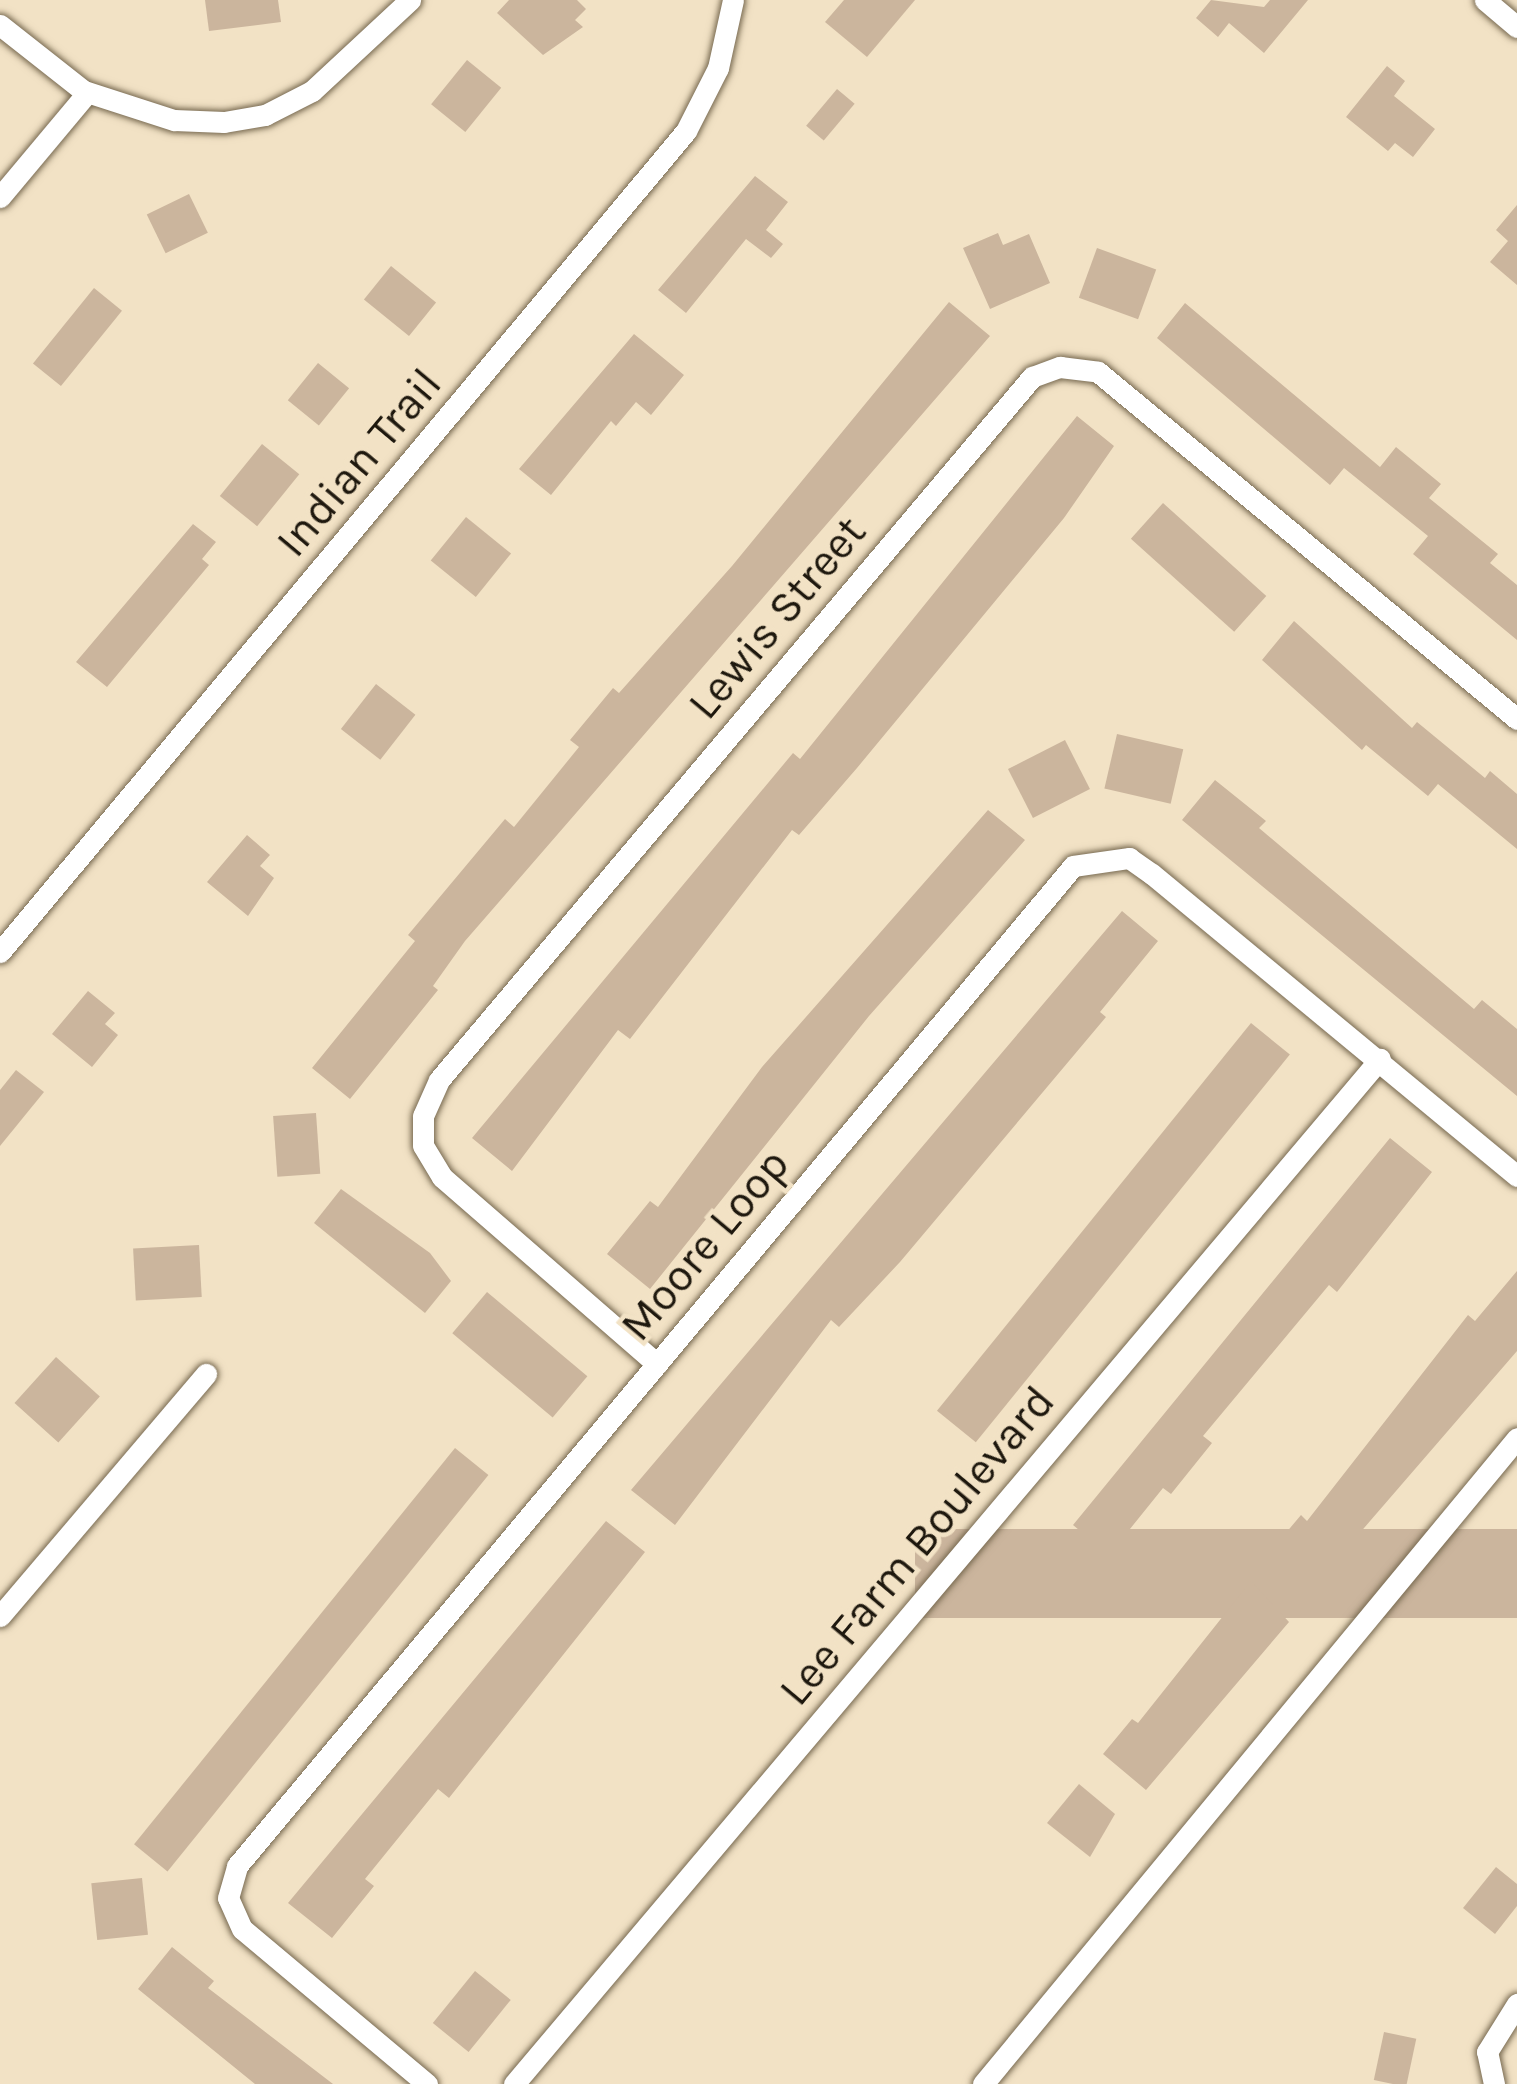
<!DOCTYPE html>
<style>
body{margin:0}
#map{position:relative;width:1517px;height:2084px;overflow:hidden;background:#f2e2c5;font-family:Karla,sans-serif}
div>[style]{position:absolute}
.building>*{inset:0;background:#cbb59d;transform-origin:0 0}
.roads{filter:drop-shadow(0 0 3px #776950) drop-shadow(0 0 3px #776950)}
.street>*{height:21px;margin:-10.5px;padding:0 10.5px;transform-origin:10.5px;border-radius:10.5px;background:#fff}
span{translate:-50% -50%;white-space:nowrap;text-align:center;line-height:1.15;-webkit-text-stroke:9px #f2e2c5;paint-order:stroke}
.street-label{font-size:45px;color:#1e180e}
</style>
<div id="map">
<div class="building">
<div style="clip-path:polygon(205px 0,278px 0,281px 22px,209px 31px)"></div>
<div style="clip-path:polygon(509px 0,577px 0,586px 9px,575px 20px,583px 27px,543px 55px,497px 13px)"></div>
<div style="clip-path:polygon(844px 0,915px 0,867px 57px,825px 22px)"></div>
<div style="clip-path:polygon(1211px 0,1264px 7px,1270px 0,1308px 0,1264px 53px,1229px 23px,1218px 37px,1196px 18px)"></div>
<div style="left:467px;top:60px;width:44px;height:57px;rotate:39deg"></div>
<div style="clip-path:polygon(1387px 66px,1405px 81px,1394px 96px,1435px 129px,1413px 157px,1395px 143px,1388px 151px,1346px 117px)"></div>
<div style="left:837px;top:89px;width:23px;height:48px;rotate:40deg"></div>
<div style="clip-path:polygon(755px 176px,788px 202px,766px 230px,783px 244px,771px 258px,746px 239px,686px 313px,658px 290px)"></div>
<div style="left:189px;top:194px;width:43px;height:47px;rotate:64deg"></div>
<div style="clip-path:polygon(1517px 205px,1517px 285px,1490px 262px,1508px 241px,1496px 230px)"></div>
<div style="clip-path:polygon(998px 233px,1003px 245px,1029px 234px,1050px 283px,990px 309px,963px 248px)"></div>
<div style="left:1097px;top:248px;width:63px;height:53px;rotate:20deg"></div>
<div style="left:391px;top:266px;width:58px;height:43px;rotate:39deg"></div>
<div style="left:94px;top:288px;width:36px;height:97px;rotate:39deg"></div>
<div style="clip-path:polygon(949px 302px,990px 336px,465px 941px,433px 986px,438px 990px,350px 1099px,312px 1068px,415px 941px,408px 935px,505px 819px,514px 827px,579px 747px,570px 740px,613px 688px,619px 693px,732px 566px)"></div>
<div style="clip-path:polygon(1185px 303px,1380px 467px,1396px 447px,1441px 484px,1429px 498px,1498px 554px,1490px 563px,1517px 585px,1517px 640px,1413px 554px,1428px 536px,1344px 468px,1330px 485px,1157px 338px)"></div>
<div style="clip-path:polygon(634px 334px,684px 375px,651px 415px,636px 402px,616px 426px,611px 421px,551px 495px,519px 469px)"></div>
<div style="left:318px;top:363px;width:40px;height:48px;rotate:39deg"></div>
<div style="clip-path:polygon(1077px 416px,1114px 446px,1064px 518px,857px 768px,799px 835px,792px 830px,630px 1039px,618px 1030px,512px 1171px,472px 1138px,793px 753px,800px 759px)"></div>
<div style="left:262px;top:444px;width:48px;height:67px;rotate:39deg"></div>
<div style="left:1163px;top:503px;width:139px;height:48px;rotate:42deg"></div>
<div style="left:466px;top:517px;width:58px;height:56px;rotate:39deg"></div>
<div style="clip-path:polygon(193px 524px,216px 542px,202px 559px,209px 565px,107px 687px,76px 662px)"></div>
<div style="clip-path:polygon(1294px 621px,1412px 728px,1417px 722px,1485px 778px,1490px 771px,1517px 794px,1517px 849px,1438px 784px,1428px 796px,1366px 745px,1362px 750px,1262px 660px)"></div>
<div style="left:376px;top:684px;width:50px;height:57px;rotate:38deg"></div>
<div style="left:1117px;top:734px;width:68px;height:56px;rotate:13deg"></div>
<div style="left:1065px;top:740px;width:55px;height:64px;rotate:63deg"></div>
<div style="clip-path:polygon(1215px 780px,1266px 821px,1259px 828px,1474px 1009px,1482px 1000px,1517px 1029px,1517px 1096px,1182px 820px)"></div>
<div style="clip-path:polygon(988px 810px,1025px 840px,869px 1016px,650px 1289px,607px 1254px,650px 1201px,658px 1207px,762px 1067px)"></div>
<div style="clip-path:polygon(247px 835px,270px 855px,260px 866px,274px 878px,248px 916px,207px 882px)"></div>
<div style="clip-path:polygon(1122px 911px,1158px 941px,1100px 1012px,1106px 1017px,900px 1262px,839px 1327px,831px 1320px,675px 1525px,631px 1490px)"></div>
<div style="clip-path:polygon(88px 991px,115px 1013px,105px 1024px,118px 1035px,92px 1067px,52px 1034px)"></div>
<div style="left:1251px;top:1023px;width:50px;height:499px;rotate:39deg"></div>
<div style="clip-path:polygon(16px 1070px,44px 1092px,0 1146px,0 1090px)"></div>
<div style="left:316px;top:1113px;width:61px;height:43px;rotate:86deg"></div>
<div style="clip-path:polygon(1390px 1138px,1432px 1172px,1337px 1292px,1329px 1285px,1203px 1436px,1212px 1443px,1171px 1494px,1163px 1488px,1109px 1555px,1073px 1525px)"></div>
<div style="clip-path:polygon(341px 1189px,430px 1253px,451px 1281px,425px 1313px,314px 1223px)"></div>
<div style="left:199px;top:1245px;width:52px;height:66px;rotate:87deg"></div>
<div style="clip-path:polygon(1517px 1271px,1517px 1351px,1307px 1594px,1264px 1559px,1301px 1515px,1307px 1521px,1468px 1315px,1475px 1321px)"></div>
<div style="left:487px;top:1292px;width:131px;height:54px;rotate:40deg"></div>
<div style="left:56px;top:1357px;width:59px;height:62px;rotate:42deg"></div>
<div style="left:455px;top:1448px;width:43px;height:510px;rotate:39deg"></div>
<div style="clip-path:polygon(606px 1521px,645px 1552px,449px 1798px,438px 1789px,365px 1879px,374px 1886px,332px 1938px,288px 1903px)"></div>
<div style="left:1517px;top:1529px;width:89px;height:602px;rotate:90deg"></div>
<div style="clip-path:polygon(1251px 1581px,1289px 1622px,1146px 1790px,1103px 1754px,1132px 1719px,1138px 1723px)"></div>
<div style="clip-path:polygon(1079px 1784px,1115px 1814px,1090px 1857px,1047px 1823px)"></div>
<div style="clip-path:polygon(1496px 1867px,1517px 1884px,1517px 1906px,1495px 1934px,1463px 1908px)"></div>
<div style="left:142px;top:1878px;width:57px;height:51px;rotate:84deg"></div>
<div style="clip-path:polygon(172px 1947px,214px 1981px,208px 1988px,333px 2084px,255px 2084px,138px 1989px)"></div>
<div style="left:475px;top:1971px;width:46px;height:67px;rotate:39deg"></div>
<div style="left:1384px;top:2032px;width:33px;height:49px;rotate:12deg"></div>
</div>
<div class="roads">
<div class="street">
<div style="left:1485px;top:0;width:42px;rotate:40.2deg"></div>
<div style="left:0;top:25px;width:107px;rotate:38.2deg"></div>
<div style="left:84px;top:91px;width:95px;rotate:17.9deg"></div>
<div style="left:174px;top:120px;width:50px;rotate:2.3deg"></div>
<div style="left:224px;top:122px;width:42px;rotate:-9.7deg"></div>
<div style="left:265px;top:115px;width:53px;rotate:-27.1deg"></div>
<div style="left:312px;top:91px;width:134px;rotate:-42.9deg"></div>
<div style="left:0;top:197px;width:136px;rotate:-50.1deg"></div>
<div style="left:0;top:952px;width:1070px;rotate:-50.12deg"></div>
<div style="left:686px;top:131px;width:71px;rotate:-63.1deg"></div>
<div style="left:718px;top:68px;width:70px;rotate:-77.6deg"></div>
<div style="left:657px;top:1364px;width:285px;rotate:-139deg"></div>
<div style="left:442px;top:1177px;width:37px;rotate:-121deg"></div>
<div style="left:423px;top:1145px;width:29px;rotate:-90deg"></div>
<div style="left:423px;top:1116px;width:39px;rotate:-66deg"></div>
<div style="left:439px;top:1080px;width:920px;rotate:-49.85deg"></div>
<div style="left:1032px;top:377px;width:30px;rotate:-20deg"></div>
<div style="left:1060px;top:367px;width:38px;rotate:7deg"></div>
<div style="left:1098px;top:372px;width:544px;rotate:39.63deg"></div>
<div style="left:0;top:1616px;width:318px;rotate:-49.6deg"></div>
<div style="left:427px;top:2084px;width:241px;rotate:-140deg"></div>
<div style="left:242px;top:1929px;width:34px;rotate:-114deg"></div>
<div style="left:228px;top:1898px;width:33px;rotate:-74deg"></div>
<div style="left:237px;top:1866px;width:1303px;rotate:-50.1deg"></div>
<div style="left:1073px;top:866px;width:57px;rotate:-8.1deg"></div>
<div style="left:1129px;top:858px;width:28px;rotate:35deg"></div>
<div style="left:1152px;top:874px;width:474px;rotate:39.6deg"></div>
<div style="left:514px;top:2084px;width:1342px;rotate:-49.81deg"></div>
<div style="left:983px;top:2084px;width:838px;rotate:-50.42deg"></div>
<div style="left:1494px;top:2084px;width:33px;rotate:-102deg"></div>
<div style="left:1487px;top:2052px;width:57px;rotate:-58deg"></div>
</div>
</div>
<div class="street-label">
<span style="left:359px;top:463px;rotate:-50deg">Indian Trail</span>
<span style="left:777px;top:618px;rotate:-50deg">Lewis Street</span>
<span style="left:705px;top:1245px;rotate:-50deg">Moore Loop</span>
<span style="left:917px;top:1546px;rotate:-50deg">Lee Farm Boulevard</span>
</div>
</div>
